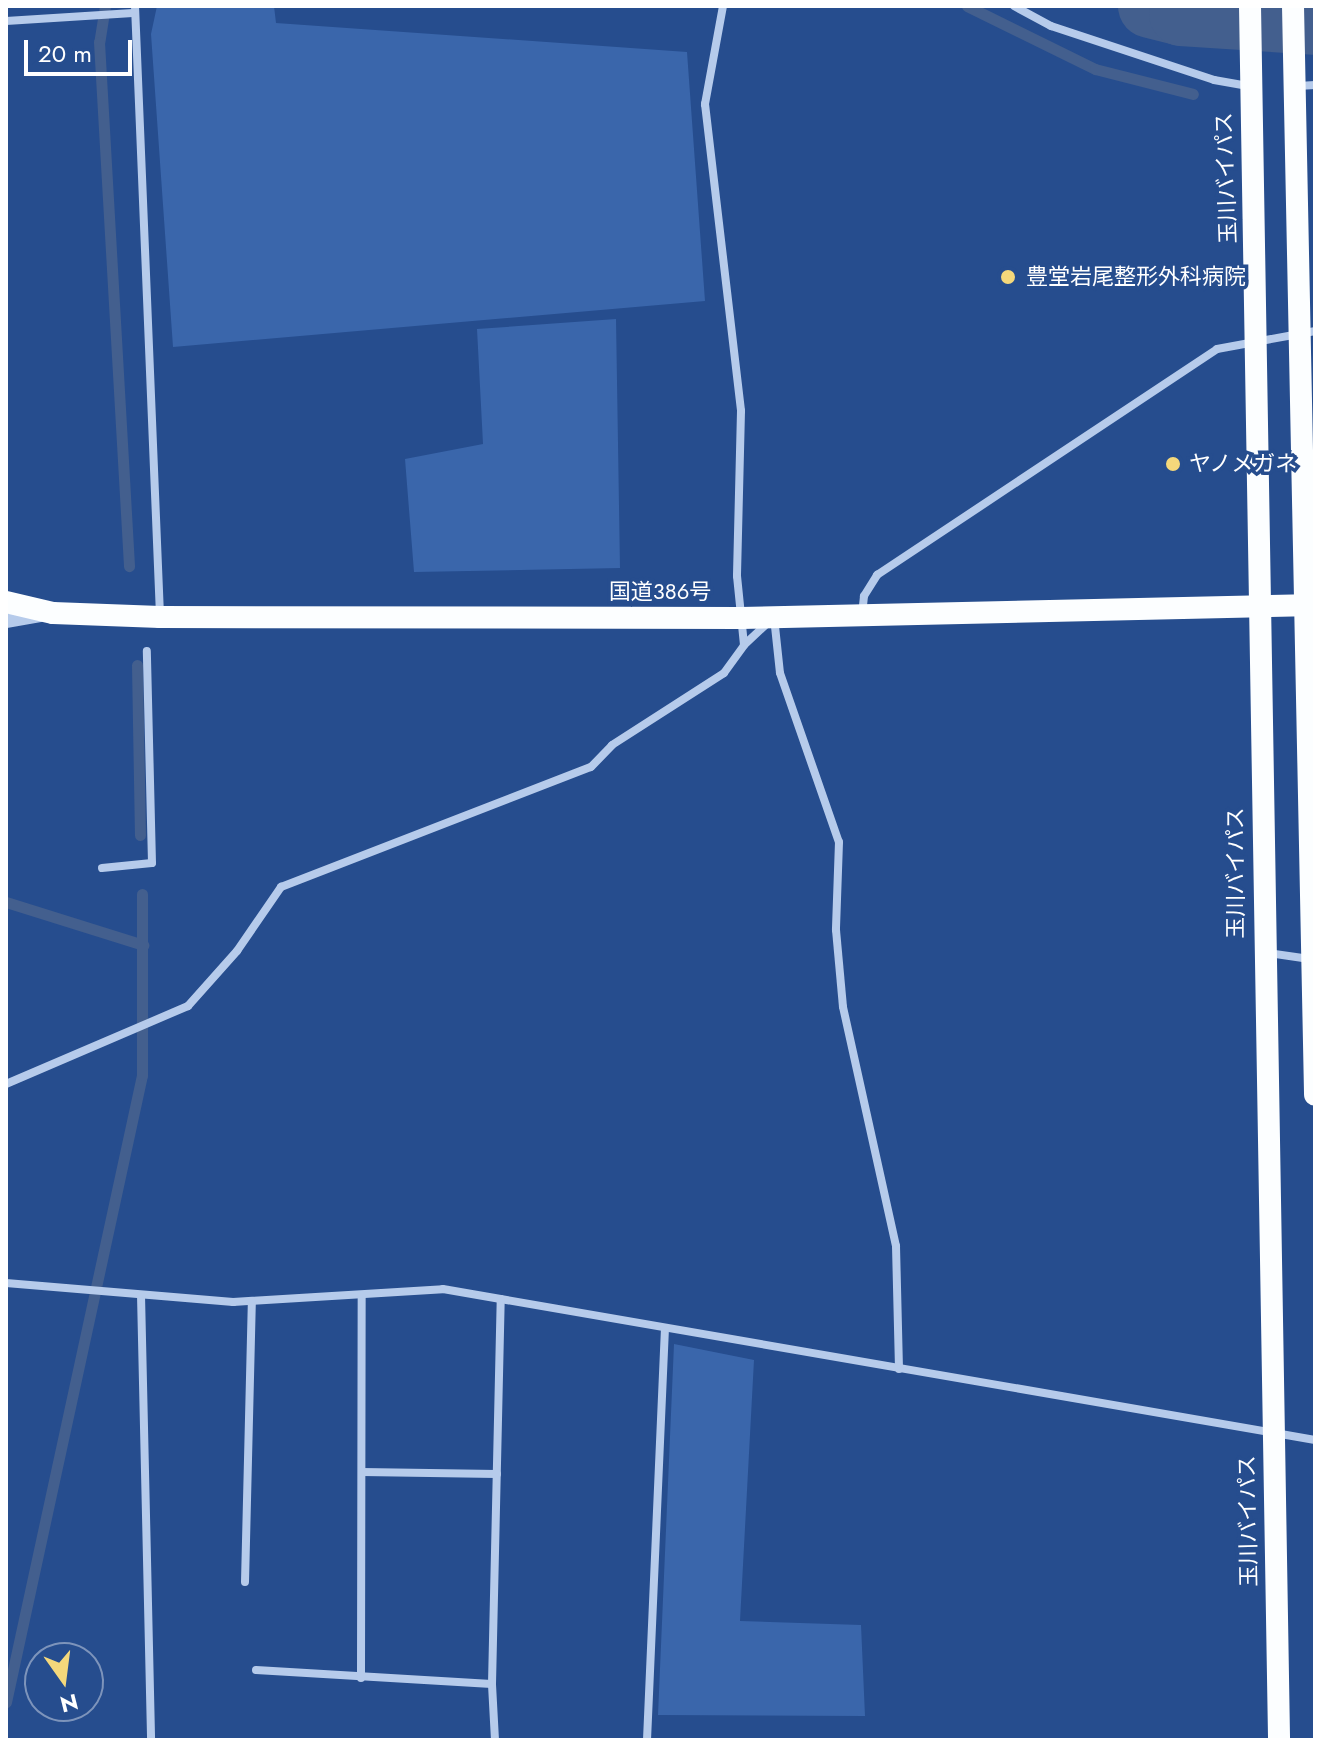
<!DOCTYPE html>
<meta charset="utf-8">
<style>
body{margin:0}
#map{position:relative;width:1321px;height:1746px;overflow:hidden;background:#264d8e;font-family:Jost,"Noto Sans JP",sans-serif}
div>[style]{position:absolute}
.green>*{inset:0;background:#3a66ab}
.stream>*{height:11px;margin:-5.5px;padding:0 5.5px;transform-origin:5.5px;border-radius:5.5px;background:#435f8e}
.river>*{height:64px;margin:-32px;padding:0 32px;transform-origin:32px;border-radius:32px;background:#435f8e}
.minor>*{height:8px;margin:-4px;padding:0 4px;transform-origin:4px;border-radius:4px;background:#b6cbeb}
.tertiary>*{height:14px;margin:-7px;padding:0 7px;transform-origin:7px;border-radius:7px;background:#b6cbeb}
.trunk>*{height:22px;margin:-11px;padding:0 11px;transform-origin:11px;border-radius:11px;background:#fcfeff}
.dots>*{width:22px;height:22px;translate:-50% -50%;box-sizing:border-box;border:4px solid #264d8e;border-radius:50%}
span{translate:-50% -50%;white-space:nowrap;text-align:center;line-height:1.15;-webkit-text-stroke:7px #264d8e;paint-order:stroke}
.street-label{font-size:22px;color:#fff}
.poi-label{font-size:22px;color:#fff}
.left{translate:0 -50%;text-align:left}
.frame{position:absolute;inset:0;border:8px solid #fff;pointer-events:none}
.north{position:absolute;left:24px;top:1642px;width:80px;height:80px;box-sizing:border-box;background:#264d8e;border:2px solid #7d94bb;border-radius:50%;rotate:166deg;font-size:22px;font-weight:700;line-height:32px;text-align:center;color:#fff}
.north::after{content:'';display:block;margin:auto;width:28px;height:36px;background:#f4d87b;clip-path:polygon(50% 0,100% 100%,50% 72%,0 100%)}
.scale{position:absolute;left:24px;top:40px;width:108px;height:36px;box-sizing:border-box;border:4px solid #fff;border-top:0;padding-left:10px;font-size:24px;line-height:28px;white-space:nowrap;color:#fff;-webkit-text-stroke:6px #264d8e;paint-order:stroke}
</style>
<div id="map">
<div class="green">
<div style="clip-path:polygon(157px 6px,274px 6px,276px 23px,687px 52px,705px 301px,173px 347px,151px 34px)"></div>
<div style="clip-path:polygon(616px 319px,620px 568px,414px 572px,405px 459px,483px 444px,477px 329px)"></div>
<div style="clip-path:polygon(674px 1344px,754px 1360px,740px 1621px,861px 1625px,865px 1716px,658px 1715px)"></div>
</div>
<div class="stream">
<div style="left:105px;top:6px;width:36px;rotate:99deg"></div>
<div style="left:99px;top:42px;width:525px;rotate:86.72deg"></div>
<div style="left:967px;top:6px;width:143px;rotate:26.2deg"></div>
<div style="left:1095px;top:69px;width:101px;rotate:14.3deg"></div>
<div style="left:137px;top:665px;width:170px;rotate:89deg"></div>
<div style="left:6px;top:902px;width:144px;rotate:17.4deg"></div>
<div style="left:6px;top:1702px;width:642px;rotate:-77.76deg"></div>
<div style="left:142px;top:1075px;width:181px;rotate:-90deg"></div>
</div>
<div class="river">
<div style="left:1150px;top:6px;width:32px;rotate:14deg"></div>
<div style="left:1181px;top:14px;width:134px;rotate:3.8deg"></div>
</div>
<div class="minor">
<div style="left:135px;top:6px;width:611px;rotate:87.65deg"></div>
<div style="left:723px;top:6px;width:100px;rotate:100.4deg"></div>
<div style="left:705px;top:104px;width:309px;rotate:83.3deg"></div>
<div style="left:741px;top:411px;width:165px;rotate:91.4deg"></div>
<div style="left:737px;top:576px;width:69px;rotate:84.2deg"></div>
<div style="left:1014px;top:6px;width:42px;rotate:28.4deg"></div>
<div style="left:1051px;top:26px;width:172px;rotate:18.3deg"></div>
<div style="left:1214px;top:80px;width:36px;rotate:10deg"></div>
<div style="left:6px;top:21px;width:127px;rotate:-3.6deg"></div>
<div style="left:1298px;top:86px;width:17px;rotate:-3deg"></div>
<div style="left:862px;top:615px;width:19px;rotate:-84deg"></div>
<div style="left:864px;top:596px;width:25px;rotate:-58deg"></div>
<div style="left:877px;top:575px;width:408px;rotate:-33.6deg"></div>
<div style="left:1217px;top:349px;width:100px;rotate:-10.4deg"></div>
<div style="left:102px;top:868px;width:50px;rotate:-5.7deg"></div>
<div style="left:152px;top:863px;width:212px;rotate:-91.4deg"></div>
<div style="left:1268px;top:953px;width:42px;rotate:8.1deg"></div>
<div style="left:6px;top:1084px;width:198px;rotate:-23.2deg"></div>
<div style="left:188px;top:1006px;width:74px;rotate:-48.3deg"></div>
<div style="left:237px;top:951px;width:78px;rotate:-55.5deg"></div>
<div style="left:281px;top:887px;width:332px;rotate:-21.2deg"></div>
<div style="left:591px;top:767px;width:30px;rotate:-46deg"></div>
<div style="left:612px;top:745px;width:133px;rotate:-32.7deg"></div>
<div style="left:724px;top:673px;width:34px;rotate:-54deg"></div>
<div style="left:744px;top:645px;width:41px;rotate:-43deg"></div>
<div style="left:774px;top:617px;width:56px;rotate:83.9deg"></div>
<div style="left:780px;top:673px;width:179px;rotate:70.8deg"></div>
<div style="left:839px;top:842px;width:88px;rotate:92deg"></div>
<div style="left:836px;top:930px;width:77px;rotate:84.8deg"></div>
<div style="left:843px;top:1007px;width:245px;rotate:77.5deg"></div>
<div style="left:896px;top:1246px;width:123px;rotate:88.6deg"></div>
<div style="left:6px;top:1283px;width:228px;rotate:4.8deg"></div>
<div style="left:233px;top:1302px;width:210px;rotate:-3.5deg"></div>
<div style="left:443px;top:1289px;width:885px;rotate:9.82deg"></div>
<div style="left:141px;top:1295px;width:445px;rotate:88.7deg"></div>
<div style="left:362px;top:1472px;width:135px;rotate:0.8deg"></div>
<div style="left:245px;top:1582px;width:281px;rotate:-88.6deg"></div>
<div style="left:256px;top:1670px;width:236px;rotate:3.4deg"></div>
<div style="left:361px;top:1678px;width:382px;rotate:-89.9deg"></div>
<div style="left:495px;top:1740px;width:56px;rotate:-93.1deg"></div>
<div style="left:492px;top:1684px;width:385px;rotate:-88.7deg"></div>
<div style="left:647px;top:1740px;width:410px;rotate:-87.5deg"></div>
</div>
<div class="tertiary">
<div style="left:6px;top:621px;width:36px;rotate:-10deg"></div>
</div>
<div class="trunk">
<div style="left:1250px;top:6px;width:1734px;rotate:89.04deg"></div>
<div style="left:1293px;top:6px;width:1089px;rotate:88.84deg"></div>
<div style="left:6px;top:602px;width:48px;rotate:13.2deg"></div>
<div style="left:53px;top:613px;width:107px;rotate:2.1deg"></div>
<div style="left:160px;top:617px;width:581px;rotate:0.1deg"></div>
<div style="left:741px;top:618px;width:574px;rotate:-1.3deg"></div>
</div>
<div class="dots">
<div style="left:1008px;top:277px;background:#f4d87b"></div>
<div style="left:1173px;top:464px;background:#f4d87b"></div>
</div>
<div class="street-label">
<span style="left:1226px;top:178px;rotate:-92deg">玉川バイパス</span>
<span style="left:660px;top:592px">国道386号</span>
<span style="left:1236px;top:873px;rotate:-90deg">玉川バイパス</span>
<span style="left:1248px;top:1521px;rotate:-91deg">玉川バイパス</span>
</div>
<div class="poi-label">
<span class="left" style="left:1026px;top:277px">豊堂岩尾整形外科病院</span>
<span class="left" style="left:1189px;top:464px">ヤノメガネ</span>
</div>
<div class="frame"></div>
<div class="north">N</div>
<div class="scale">20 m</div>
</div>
